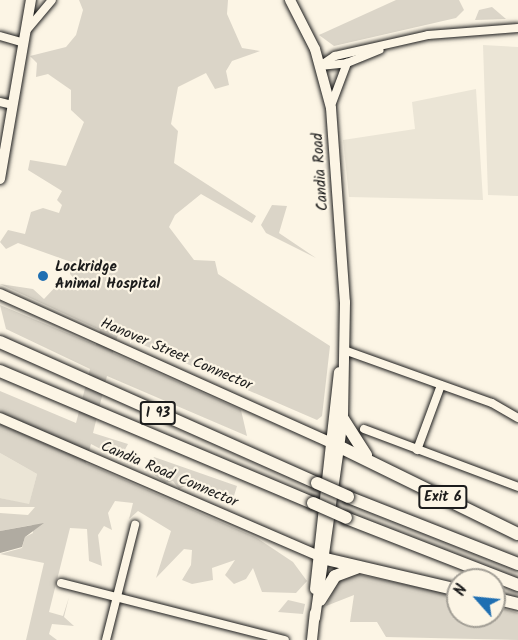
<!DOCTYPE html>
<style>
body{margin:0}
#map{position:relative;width:518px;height:640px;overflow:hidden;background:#fcf5e5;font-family:Kalam,sans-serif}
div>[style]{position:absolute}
.built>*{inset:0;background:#ebe5d6}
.green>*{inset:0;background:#dbd5c8}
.water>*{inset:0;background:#b0aba1}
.roads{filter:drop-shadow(0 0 2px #1c1c1c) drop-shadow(0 0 2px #1c1c1c)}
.minor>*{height:8px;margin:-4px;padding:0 4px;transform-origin:4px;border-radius:4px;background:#fcf5e5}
.major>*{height:10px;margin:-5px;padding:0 5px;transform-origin:5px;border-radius:5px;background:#fcf5e5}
.highway>*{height:12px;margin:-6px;padding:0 6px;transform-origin:6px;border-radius:6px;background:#fcf5e5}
.bridges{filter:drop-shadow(0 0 2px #1c1c1c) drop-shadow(0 0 2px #1c1c1c)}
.highway-bridge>*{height:12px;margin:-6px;padding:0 6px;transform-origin:6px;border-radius:6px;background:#fcf5e5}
.dots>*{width:16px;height:16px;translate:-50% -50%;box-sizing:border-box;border:3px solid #fcf5e5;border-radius:50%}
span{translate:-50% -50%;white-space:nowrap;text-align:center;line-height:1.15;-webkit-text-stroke:4.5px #fcf5e5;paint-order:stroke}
.shield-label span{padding:2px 4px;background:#fcf5e5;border:2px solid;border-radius:4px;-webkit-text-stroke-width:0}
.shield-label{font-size:14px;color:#1c1c1c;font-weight:700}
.street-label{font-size:15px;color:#1c1c1c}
.poi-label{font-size:15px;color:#1c1c1c;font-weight:700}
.left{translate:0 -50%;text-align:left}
.north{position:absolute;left:446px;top:568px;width:60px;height:60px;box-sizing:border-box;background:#fcf5e5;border:2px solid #a29e95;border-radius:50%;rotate:297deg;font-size:16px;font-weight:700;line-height:24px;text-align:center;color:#1c1c1c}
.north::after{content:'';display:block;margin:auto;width:21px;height:27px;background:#1f6fb2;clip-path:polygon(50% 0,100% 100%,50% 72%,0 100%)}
</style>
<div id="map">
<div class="built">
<div style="clip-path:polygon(483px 45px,518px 47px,518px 196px,488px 195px)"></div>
<div style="clip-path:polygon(476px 89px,483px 200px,349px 197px,343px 140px,415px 129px,412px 102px)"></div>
<div style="clip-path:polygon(0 453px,37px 474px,29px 505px,0 498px)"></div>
</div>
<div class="green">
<div style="clip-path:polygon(79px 0,228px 0,227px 14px,242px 48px,260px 51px,232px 61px,226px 71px,229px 85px,215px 89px,206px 73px,178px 87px,171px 124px,178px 131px,174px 163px,256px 216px,252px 223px,201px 194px,175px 215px,169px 227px,194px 260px,215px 261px,218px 274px,330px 346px,322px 416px,317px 420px,118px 334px,113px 353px,241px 410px,247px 436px,107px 376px,93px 433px,128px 444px,120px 459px,91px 444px,86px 463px,257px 538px,293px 562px,307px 581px,296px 593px,262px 592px,253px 568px,246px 579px,234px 584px,225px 575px,235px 560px,212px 568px,213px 580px,192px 584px,182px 580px,191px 565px,192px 550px,184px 549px,156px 578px,171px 531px,138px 511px,129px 519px,133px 503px,115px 501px,108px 513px,112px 530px,104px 526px,98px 535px,102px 566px,89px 561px,87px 529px,70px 528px,49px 612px,63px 616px,69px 597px,64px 617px,74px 626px,52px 624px,49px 634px,57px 640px,26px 640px,44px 563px,0 554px,22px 548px,25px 537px,33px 533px,32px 525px,0 531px,0 513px,28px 515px,35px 507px,0 507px,0 498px,29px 504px,37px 474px,0 453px,0 424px,69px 454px,72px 444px,0 412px,0 391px,76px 423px,90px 369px,6px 329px,0 305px,96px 345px,100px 330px,0 284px,33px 289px,44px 299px,60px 282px,78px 291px,81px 286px,70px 274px,71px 262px,18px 243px,6px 249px,0 242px,8px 230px,25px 234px,31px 212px,43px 208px,59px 213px,62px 205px,57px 200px,62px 191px,28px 170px,30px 160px,66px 166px,84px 122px,71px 110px,71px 90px,48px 74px,36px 77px,37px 63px,30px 56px,66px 47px,76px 35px,83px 10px)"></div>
<div style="clip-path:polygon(396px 0,459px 0,464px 10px,456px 18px,334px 46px,319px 35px)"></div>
<div style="clip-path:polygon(492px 7px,506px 19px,475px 20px,479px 10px)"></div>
<div style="clip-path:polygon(272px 205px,287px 206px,279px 233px,316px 258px,266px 233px,261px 225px)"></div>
<div style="clip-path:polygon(154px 457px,237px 486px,233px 499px,222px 502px,185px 486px,179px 489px,173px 481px,165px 483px,148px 470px)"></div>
<div style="clip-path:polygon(352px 573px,458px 596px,458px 616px,494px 616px,494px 606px,518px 613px,518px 640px,386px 637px,377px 622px,350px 622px,354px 595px,326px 606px,339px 579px)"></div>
<div style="clip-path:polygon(288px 600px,305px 604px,303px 614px,278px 612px)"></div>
</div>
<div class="water">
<div style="clip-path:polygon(44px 523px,25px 537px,22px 547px,0 553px,0 531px)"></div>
</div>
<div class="roads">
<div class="minor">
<div style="left:26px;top:31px;width:40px;rotate:-50deg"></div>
<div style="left:0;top:36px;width:25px;rotate:16deg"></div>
<div style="left:320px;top:66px;width:18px;rotate:-34deg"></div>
<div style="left:335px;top:56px;width:95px;rotate:-12.7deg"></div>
<div style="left:428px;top:35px;width:90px;rotate:-4.4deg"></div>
<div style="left:320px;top:66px;width:27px;rotate:-6deg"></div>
<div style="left:347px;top:63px;width:35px;rotate:-22deg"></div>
<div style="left:0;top:102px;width:12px;rotate:14deg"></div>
<div style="left:332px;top:103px;width:43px;rotate:-69.4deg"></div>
<div style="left:344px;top:350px;width:157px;rotate:19.7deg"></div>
<div style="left:492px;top:403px;width:30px;rotate:30deg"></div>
<div style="left:364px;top:429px;width:165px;rotate:20.6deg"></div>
<div style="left:417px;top:450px;width:69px;rotate:-69.7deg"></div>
<div style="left:61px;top:583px;width:231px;rotate:14.3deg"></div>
<div style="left:106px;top:640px;width:119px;rotate:-75.8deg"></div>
</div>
<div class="major">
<div style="left:290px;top:0;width:55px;rotate:63deg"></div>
<div style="left:315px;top:49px;width:61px;rotate:74.8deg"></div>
<div style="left:331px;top:108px;width:195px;rotate:85.9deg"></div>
<div style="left:345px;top:302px;width:117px;rotate:91deg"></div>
<div style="left:343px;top:419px;width:201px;rotate:98deg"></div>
<div style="left:0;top:179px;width:182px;rotate:-80.2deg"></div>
<div style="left:0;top:294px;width:371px;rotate:24.2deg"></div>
<div style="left:0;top:418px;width:355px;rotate:23.4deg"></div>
<div style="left:315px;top:589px;width:218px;rotate:-83.7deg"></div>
<div style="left:312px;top:640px;width:27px;rotate:-84deg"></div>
</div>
<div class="highway">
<div style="left:0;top:342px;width:347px;rotate:24deg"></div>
<div style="left:0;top:371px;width:340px;rotate:22.9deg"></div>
<div style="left:343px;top:419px;width:43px;rotate:57.4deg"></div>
<div style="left:338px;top:446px;width:200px;rotate:26.1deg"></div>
<div style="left:348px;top:497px;width:183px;rotate:21.5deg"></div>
<div style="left:346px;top:518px;width:185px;rotate:21.3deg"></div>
<div style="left:326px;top:559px;width:136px;rotate:13.2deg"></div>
<div style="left:494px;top:598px;width:25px;rotate:14deg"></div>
<div style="left:320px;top:600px;width:28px;rotate:-58deg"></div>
<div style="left:335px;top:576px;width:25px;rotate:-21deg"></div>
</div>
</div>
<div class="bridges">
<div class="highway-bridge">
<div style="left:317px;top:483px;width:34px;rotate:24deg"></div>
<div style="left:313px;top:503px;width:36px;rotate:24deg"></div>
</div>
</div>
<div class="dots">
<div style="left:43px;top:276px;background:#1f6fb2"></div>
</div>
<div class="shield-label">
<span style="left:158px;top:413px">I 93</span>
<span style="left:443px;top:497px">Exit 6</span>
</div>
<div class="street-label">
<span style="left:321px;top:172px;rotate:-94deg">Candia Road</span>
<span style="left:176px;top:355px;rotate:23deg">Hanover Street Connector</span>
<span style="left:169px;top:475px;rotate:23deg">Candia Road Connector</span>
</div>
<div class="poi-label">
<span class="left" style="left:55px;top:276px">Lockridge<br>Animal Hospital</span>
</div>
<div class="north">N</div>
</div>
